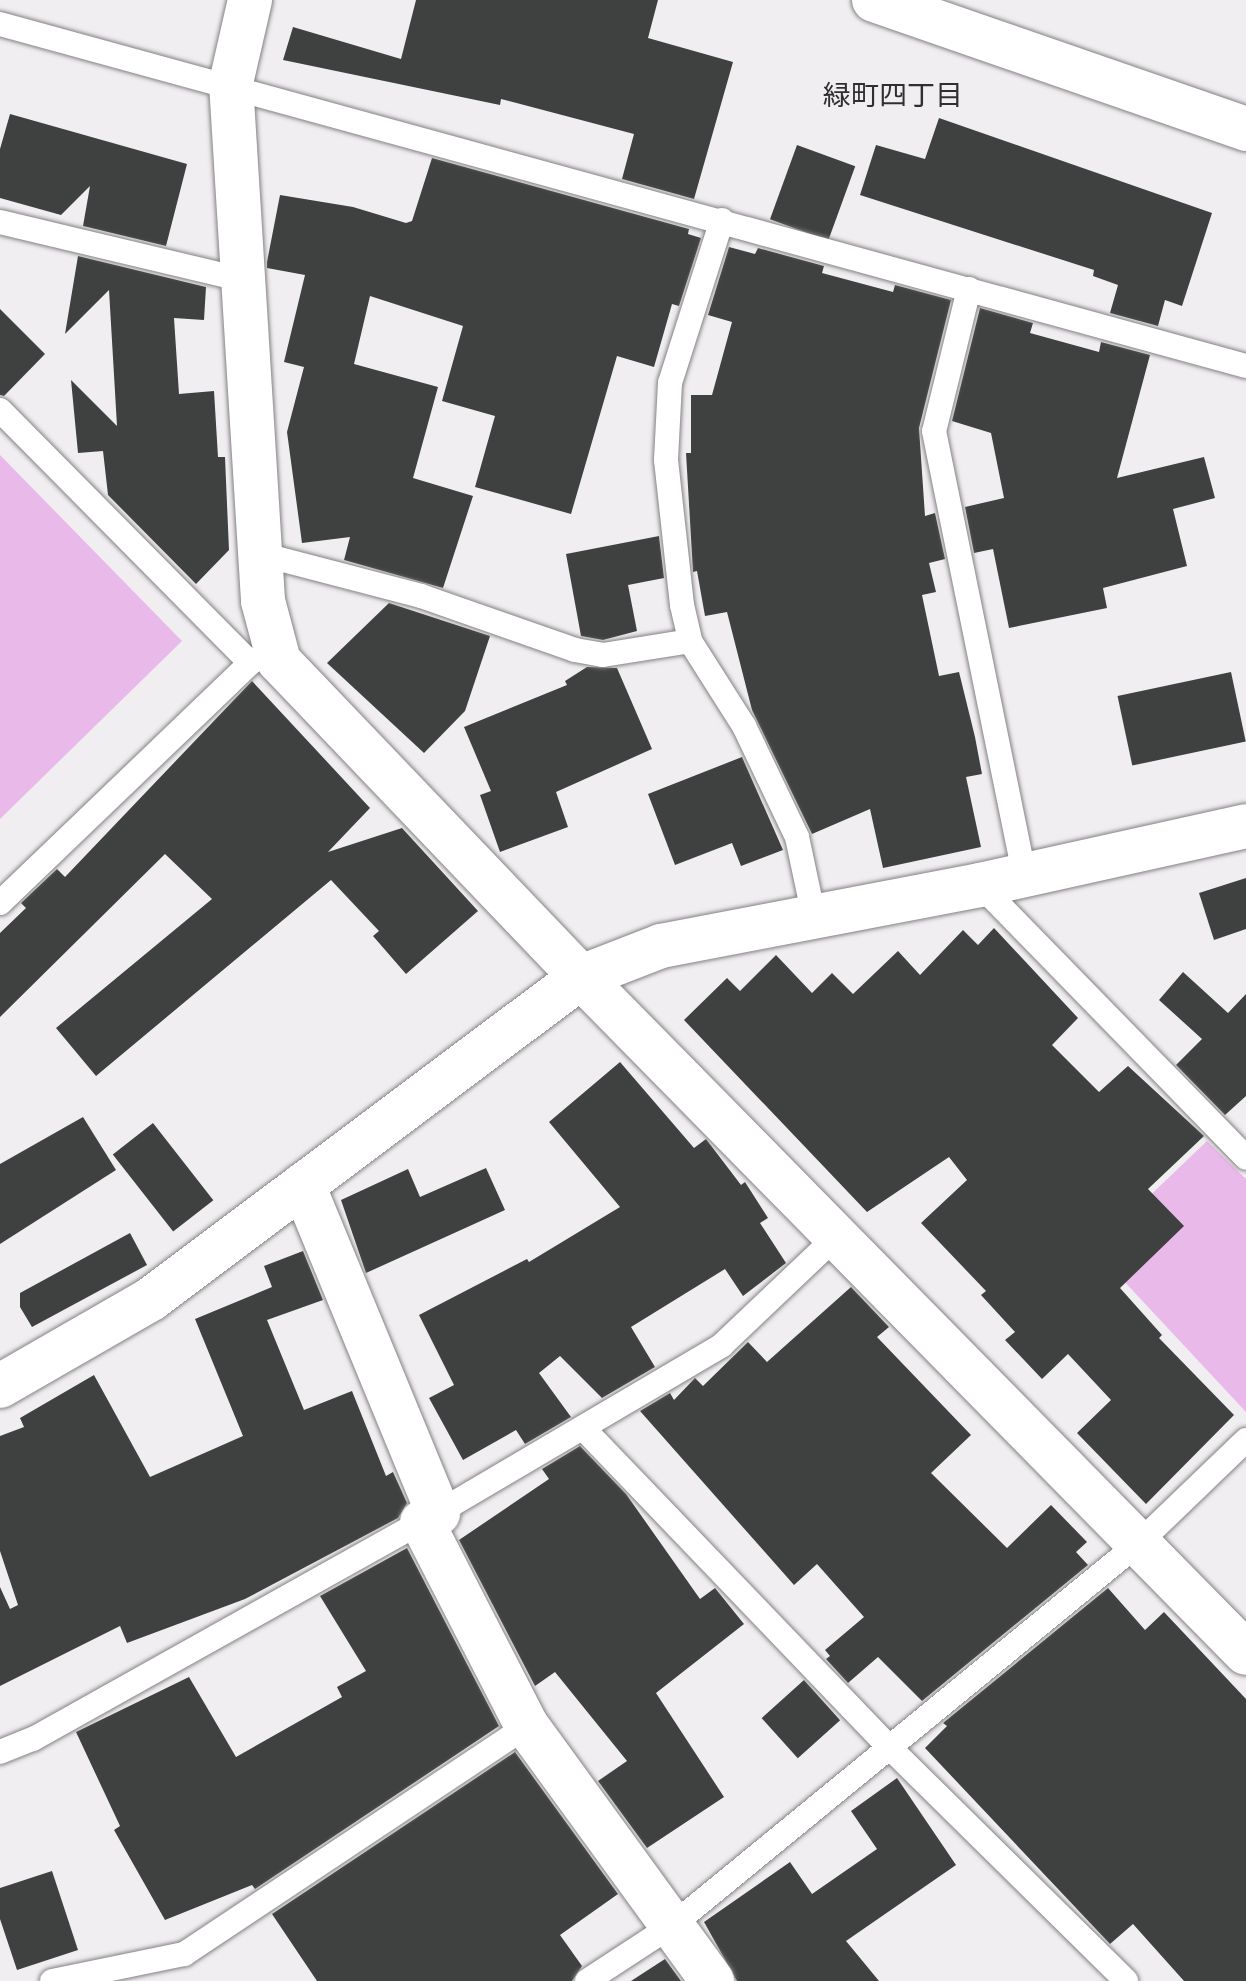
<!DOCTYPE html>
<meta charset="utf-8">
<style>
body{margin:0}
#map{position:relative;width:1246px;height:1981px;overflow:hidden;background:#f1eef1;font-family:"Source Serif 4","Noto Sans JP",serif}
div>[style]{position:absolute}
.green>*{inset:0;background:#e9b9e9}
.building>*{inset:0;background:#3e4140;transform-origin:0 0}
.roads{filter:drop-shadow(0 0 2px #848184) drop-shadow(0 0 2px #848184)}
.service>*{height:24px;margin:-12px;padding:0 12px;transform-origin:12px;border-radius:12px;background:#fff}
.minor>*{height:44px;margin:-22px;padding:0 22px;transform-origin:22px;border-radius:22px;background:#fff}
.tertiary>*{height:44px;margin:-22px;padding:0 22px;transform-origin:22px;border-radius:22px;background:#fff}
span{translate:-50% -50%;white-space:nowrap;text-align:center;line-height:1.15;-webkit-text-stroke:8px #f1eef1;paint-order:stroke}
.neighbourhood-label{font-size:28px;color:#302f30}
</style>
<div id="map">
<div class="green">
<div style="clip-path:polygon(0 455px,182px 641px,0 819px)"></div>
<div style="clip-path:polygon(1207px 1141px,1246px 1179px,1246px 1412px,1094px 1249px)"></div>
</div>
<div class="building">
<div style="clip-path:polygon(416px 0,658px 0,648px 38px,733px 62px,694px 199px,622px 179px,634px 134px,501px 99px,500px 105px,283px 60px,293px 27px,401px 59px)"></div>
<div style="clip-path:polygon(10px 114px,187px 164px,166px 246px,83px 226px,90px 186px,61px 215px,0 198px,0 149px)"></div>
<div style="clip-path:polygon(939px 118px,1212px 213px,1182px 306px,1165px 300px,1158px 326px,1110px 313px,1118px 285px,1093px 276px,1094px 270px,860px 195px,876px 145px,925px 159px)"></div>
<div style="left:797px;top:145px;width:62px;height:79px;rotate:20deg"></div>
<div style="clip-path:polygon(432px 158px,689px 229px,688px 234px,701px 238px,679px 306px,672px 304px,654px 367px,617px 356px,571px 514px,475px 487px,495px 416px,442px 401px,463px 326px,370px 296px,354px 364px,438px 387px,413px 478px,473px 496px,443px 588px,344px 560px,350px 537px,302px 543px,287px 432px,304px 367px,284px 362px,305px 275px,267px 268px,267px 262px,280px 195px,353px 207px,406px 223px,412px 221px)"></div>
<div style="clip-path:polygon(729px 247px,755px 254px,758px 248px,824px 266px,822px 273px,893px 292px,895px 285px,951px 300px,919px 428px,925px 516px,935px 513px,945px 559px,929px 563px,936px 592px,922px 595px,939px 676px,959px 672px,975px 737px,982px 774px,966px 777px,981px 847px,883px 868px,870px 809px,812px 834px,752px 710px,727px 612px,705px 616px,697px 571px,693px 572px,686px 453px,691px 453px,691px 395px,712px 395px,732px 322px,708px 315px)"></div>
<div style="clip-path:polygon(78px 256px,206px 287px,204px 320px,174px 318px,179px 394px,214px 391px,218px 457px,225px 457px,229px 550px,196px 584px,108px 495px,103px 451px,78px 453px,71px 380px,117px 426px,109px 290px,65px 334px)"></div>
<div style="clip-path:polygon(980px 308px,1033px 323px,1030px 333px,1099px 352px,1101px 342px,1150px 355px,1117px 478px,1204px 457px,1215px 498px,1173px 509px,1187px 566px,1103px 588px,1107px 608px,1009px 628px,993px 549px,974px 553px,965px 507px,1004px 498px,991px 433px,952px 421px)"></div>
<div style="clip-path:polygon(0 309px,45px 354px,4px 396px,0 395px)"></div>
<div style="clip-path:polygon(659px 536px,664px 578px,628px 585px,637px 631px,603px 640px,581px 636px,566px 554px)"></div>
<div style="clip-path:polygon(389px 603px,490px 636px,465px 711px,424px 753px,327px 663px)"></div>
<div style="clip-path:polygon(587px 667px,617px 668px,652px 749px,556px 792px,568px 827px,500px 852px,480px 795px,491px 791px,464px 727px,567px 685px,565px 681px)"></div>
<div style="left:1231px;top:672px;width:71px;height:116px;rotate:78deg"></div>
<div style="clip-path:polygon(252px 681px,370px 808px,328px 852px,402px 828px,478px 911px,406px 974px,373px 936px,379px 931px,331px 880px,96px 1076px,56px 1028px,212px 899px,165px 854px,0 1017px,0 933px,26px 908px,21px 903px,57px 869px,65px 877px)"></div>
<div style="clip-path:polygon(742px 757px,783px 850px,741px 866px,732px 843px,675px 865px,648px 794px)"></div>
<div style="clip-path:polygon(1246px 878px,1246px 929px,1214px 940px,1199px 893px)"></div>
<div style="clip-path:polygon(994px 928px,1078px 1018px,1052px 1045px,1099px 1092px,1128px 1066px,1204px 1136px,1148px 1189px,1184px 1226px,1120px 1288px,1162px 1335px,1159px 1338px,1234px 1415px,1146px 1504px,1077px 1433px,1111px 1400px,1068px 1354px,1042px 1379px,1005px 1340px,1015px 1332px,981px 1295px,986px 1291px,921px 1223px,967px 1180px,949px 1157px,867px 1212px,684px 1020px,727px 978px,740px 991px,776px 955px,812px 993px,832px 973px,853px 994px,898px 951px,920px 975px,963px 930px,978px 945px)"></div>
<div style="clip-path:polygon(1183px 972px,1228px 1013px,1246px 994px,1246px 1096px,1225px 1115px,1176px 1065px,1202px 1039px,1159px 1000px)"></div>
<div style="clip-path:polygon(620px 1062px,694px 1148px,706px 1139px,741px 1185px,745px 1182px,768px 1218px,760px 1223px,786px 1263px,743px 1296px,725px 1269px,631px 1327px,655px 1367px,602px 1398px,560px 1356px,539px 1373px,571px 1417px,525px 1444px,516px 1430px,463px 1460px,429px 1398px,454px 1385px,419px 1315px,527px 1259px,529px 1262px,620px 1207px,549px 1122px)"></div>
<div style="clip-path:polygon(83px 1117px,116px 1170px,0 1244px,0 1164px)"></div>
<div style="left:153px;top:1123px;width:98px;height:51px;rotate:52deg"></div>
<div style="clip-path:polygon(486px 1168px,505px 1210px,366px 1273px,341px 1200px,408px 1169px,420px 1197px)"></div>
<div style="clip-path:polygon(130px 1233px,147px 1265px,32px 1327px,20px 1307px,20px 1293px)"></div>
<div style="clip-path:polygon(303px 1251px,323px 1300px,267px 1320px,304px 1410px,352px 1391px,386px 1476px,393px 1472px,407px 1503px,398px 1518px,245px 1599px,127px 1643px,120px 1626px,0 1686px,0 1587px,10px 1609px,18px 1605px,0 1551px,0 1436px,24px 1427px,20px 1418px,94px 1375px,150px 1477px,243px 1436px,195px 1319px,272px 1287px,264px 1266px)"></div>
<div style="clip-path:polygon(851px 1287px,889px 1327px,877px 1337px,971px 1435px,931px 1473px,1007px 1548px,1051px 1505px,1087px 1542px,1076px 1552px,1088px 1565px,922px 1701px,878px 1657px,848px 1683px,826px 1659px,830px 1656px,825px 1650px,864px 1617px,817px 1564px,794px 1585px,640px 1411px,670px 1393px,674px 1400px,695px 1378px,703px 1386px,748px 1342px,767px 1362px)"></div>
<div style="clip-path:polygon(580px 1446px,626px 1494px,700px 1599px,715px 1588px,744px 1624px,656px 1693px,724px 1797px,647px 1848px,598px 1781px,627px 1761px,555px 1672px,535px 1686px,459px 1540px,549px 1479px,542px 1469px)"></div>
<div style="clip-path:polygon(407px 1548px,499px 1726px,255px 1889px,252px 1885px,165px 1920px,114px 1830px,120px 1826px,76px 1732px,189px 1677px,236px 1757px,342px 1697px,337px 1687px,366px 1671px,320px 1596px)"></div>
<div style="clip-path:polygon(1108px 1588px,1145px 1630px,1164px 1612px,1246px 1699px,1246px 1981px,1184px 1981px,1133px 1924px,1110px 1944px,925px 1748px,947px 1726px,943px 1723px)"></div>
<div style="left:804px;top:1680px;width:54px;height:57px;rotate:48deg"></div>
<div style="clip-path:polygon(515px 1752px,618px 1894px,560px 1935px,582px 1966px,572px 1981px,317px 1981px,272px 1914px)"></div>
<div style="clip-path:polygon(897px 1778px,956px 1865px,846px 1941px,879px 1981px,737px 1981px,704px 1922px,790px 1862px,812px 1894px,877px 1849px,851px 1811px)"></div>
<div style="clip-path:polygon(52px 1871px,78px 1950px,17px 1970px,0 1919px,0 1888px)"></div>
<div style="clip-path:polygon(665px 1959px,681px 1981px,631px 1981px)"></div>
</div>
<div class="roads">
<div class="service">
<div style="left:0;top:24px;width:1292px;rotate:15.35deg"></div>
<div style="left:722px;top:220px;width:171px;rotate:107.7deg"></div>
<div style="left:670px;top:383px;width:77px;rotate:93deg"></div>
<div style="left:666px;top:460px;width:146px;rotate:83.7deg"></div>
<div style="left:682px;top:605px;width:37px;rotate:77deg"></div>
<div style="left:690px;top:641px;width:101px;rotate:57.6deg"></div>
<div style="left:744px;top:726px;width:123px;rotate:64.5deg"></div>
<div style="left:797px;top:837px;width:82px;rotate:78deg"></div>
<div style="left:0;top:222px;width:250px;rotate:13.4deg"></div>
<div style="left:969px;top:289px;width:146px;rotate:103.8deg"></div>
<div style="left:934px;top:431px;width:453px;rotate:78.5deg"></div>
<div style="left:0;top:410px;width:356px;rotate:45.3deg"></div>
<div style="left:260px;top:554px;width:166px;rotate:14.6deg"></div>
<div style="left:421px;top:596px;width:163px;rotate:19.3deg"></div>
<div style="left:575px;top:650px;width:28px;rotate:10deg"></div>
<div style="left:603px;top:655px;width:88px;rotate:-9.1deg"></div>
<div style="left:980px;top:885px;width:381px;rotate:45.7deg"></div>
<div style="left:0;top:903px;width:347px;rotate:-43.8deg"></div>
<div style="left:250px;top:663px;width:29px;rotate:-31deg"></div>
<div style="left:583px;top:1428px;width:442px;rotate:46.2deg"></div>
<div style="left:889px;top:1747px;width:333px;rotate:44.6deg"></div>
<div style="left:0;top:1752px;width:35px;rotate:-22deg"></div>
<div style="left:33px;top:1739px;width:445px;rotate:-29.2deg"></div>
<div style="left:422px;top:1522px;width:348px;rotate:-30.5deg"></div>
<div style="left:722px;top:1345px;width:157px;rotate:-43.5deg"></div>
<div style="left:52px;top:1981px;width:135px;rotate:-11.6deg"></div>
<div style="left:184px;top:1954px;width:412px;rotate:-33.6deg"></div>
<div style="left:587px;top:1981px;width:104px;rotate:-33.2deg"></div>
<div style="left:674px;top:1924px;width:603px;rotate:-39.34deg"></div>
<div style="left:1140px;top:1542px;width:147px;rotate:-43.9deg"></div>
</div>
<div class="minor">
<div style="left:874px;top:0;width:394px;rotate:19.1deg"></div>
<div style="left:581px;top:977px;width:948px;rotate:45.47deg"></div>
<div style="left:303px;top:1185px;width:355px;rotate:67.6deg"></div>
<div style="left:422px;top:1522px;width:229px;rotate:62.8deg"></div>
<div style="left:527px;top:1726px;width:315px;rotate:54deg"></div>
</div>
<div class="tertiary">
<div style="left:250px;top:0;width:85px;rotate:102.9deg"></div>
<div style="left:231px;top:83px;width:519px;rotate:86.46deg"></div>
<div style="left:263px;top:601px;width:62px;rotate:75.1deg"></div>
<div style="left:279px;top:661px;width:437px;rotate:46.3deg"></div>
<div style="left:0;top:1386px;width:174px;rotate:-29.9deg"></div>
<div style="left:151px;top:1299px;width:537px;rotate:-36.83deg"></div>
<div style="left:581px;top:977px;width:86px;rotate:-21.2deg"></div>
<div style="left:661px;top:946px;width:325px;rotate:-10.8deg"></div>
<div style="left:980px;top:885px;width:272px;rotate:-12.5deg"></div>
</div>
</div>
<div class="neighbourhood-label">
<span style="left:893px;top:95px">緑町四丁目</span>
</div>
</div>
